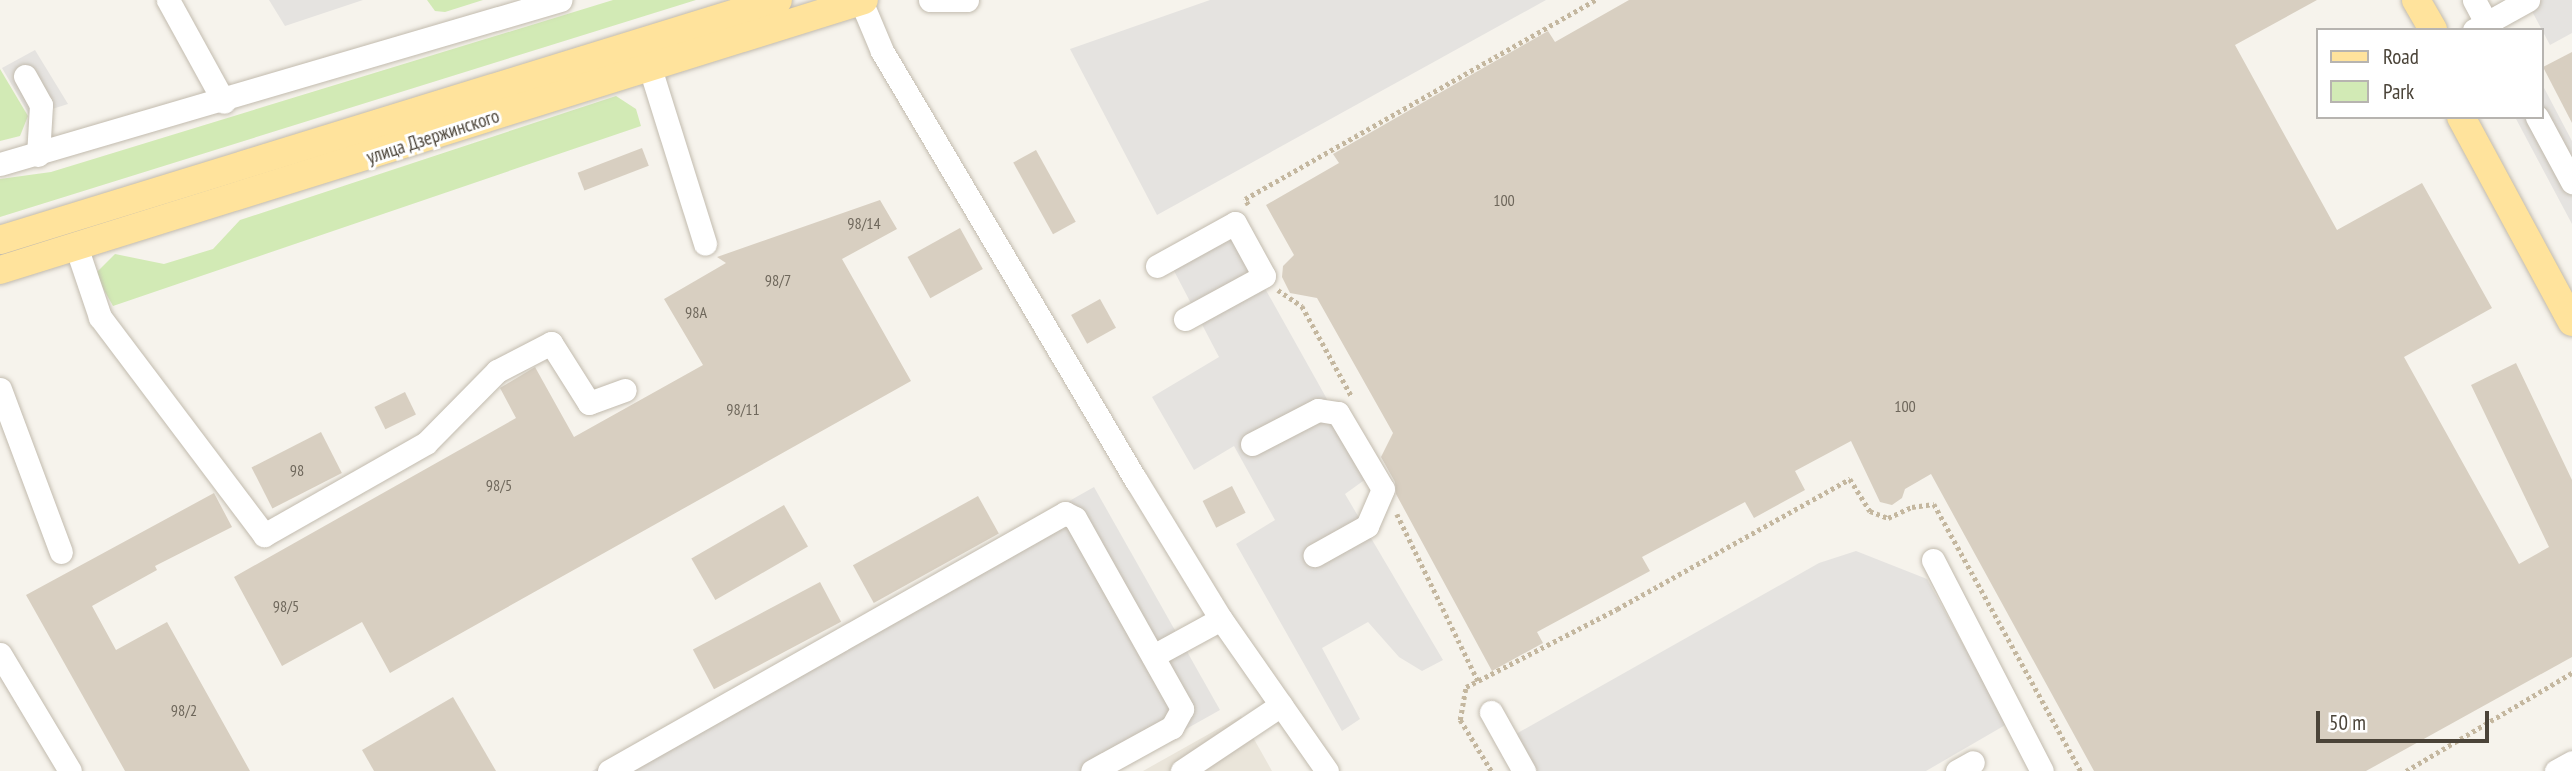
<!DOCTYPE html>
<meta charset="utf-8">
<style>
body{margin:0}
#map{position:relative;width:2572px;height:771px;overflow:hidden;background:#f6f3ec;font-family:"PT Sans Narrow",sans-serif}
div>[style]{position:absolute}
.residential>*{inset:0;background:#eae5da}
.green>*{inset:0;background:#d2eab5}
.parking>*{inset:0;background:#e5e3e0}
.building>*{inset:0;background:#d8cfc1;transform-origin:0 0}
.path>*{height:4.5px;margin-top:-2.25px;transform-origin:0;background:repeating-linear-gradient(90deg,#c4b79f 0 3.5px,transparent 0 7px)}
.roads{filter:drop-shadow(0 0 2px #c2bbae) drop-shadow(0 0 2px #c2bbae)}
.minor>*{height:23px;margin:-11.5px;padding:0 11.5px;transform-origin:11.5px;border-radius:11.5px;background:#fff}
.major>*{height:28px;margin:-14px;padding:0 14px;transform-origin:14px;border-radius:14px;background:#ffe39c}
span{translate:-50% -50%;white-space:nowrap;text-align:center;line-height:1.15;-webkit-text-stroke:6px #fff;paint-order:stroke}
.number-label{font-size:16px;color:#6e675b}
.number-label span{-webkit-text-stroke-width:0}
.street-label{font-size:19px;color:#4b4439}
.legend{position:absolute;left:2316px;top:28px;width:228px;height:91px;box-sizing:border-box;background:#fff;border:2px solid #b7b4b0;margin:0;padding:9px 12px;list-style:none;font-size:21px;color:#4b4439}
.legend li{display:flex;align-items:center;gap:14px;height:35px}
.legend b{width:35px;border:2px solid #b7b4b0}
.scale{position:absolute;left:2316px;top:711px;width:173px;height:32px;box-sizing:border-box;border:4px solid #4b4439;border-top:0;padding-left:9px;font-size:21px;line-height:24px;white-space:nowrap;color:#4b4439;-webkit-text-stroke:5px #fff;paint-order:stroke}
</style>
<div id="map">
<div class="residential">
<div style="clip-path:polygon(1241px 716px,1272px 771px,1143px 771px)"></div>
</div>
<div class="green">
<div style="clip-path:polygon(427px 0,483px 0,445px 12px,435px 11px)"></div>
<div style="clip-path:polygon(613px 0,696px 0,0 217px,0 179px,51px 172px)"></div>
<div style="clip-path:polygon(0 69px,28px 116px,20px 136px,0 141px)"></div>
<div style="clip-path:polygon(616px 96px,636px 109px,641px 126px,113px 306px,95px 274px,115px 254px,164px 264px,213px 249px,240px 220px)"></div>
</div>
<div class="parking">
<div style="clip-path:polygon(269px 0,363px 0,285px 26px)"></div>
<div style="clip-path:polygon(1210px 0,1546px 0,1157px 215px,1070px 49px)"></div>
<div style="clip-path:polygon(2526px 0,2572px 0,2572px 33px,2550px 45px)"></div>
<div style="clip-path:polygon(35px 50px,68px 104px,30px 116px,2px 68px)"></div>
<div style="clip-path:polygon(2542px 84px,2572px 141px,2572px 224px,2515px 117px,2542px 117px)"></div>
<div style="clip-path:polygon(1234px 233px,1370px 476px,1345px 494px,1443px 660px,1422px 671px,1399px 657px,1368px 622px,1322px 648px,1360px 719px,1342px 731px,1236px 544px,1275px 520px,1234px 446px,1194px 470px,1152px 397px,1219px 357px,1172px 267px)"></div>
<div style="clip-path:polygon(1094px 487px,1220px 710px,1111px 771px,592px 771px)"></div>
<div style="clip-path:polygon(1856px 551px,1927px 579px,2007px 724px,1926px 771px,1537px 771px,1516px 734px,1819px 563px)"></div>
</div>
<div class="building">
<div style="clip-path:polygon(1629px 0,2317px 0,2235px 45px,2337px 230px,2422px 183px,2492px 308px,2404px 357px,2519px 564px,2549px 547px,2471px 385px,2516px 363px,2572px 480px,2572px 657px,2366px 771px,2094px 771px,1931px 474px,1905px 489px,1902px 498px,1892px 505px,1880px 502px,1851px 441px,1795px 471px,1805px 490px,1754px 518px,1745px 502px,1642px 557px,1650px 571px,1537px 632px,1543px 643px,1492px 671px,1396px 494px,1395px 482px,1381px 457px,1393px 433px,1317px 298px,1290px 293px,1282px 277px,1283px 266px,1294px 255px,1266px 205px,1339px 163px,1333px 154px,1548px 31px,1555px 42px)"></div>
<div style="clip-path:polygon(2572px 52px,2572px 123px,2543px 67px)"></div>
<div style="left:642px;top:148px;width:19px;height:69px;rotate:69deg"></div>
<div style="left:1036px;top:150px;width:82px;height:26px;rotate:61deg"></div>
<div style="clip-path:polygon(880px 200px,897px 229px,842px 259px,911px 381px,390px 673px,362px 622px,282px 666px,234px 577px,516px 418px,500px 388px,535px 367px,574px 437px,703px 365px,664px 299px,726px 263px,717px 257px)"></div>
<div style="left:960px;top:228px;width:47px;height:60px;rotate:61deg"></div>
<div style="left:1100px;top:299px;width:33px;height:33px;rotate:61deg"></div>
<div style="left:405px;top:392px;width:25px;height:34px;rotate:64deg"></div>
<div style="left:321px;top:432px;width:46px;height:78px;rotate:63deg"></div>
<div style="left:1232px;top:486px;width:30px;height:33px;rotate:63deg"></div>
<div style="clip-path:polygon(214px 493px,232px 527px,155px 566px,157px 570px,92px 606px,116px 650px,167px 622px,250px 771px,125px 771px,26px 595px)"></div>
<div style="left:978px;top:496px;width:43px;height:143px;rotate:61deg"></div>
<div style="left:784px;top:505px;width:48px;height:107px;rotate:60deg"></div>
<div style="left:820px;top:582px;width:45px;height:144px;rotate:62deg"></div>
<div style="clip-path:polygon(453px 697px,496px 771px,374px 771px,362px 750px)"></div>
</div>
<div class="path">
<div style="left:1248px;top:205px;width:7px;rotate:-117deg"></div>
<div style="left:1245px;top:199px;width:403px;rotate:-29.6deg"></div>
<div style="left:1278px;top:290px;width:29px;rotate:34deg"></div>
<div style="left:1302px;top:306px;width:102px;rotate:61.2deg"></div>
<div style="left:1397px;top:514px;width:188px;rotate:64.1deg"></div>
<div style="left:1491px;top:771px;width:60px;rotate:-121.3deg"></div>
<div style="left:1460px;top:720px;width:34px;rotate:-80deg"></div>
<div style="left:1466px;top:687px;width:170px;rotate:-27.3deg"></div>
<div style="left:1617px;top:609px;width:267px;rotate:-29.2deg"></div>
<div style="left:1850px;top:479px;width:38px;rotate:58deg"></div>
<div style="left:1870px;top:511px;width:19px;rotate:21deg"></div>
<div style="left:1888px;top:518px;width:26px;rotate:-25deg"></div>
<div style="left:1912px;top:507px;width:22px;rotate:-8deg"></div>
<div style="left:1934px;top:504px;width:305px;rotate:61.2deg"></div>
<div style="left:2406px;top:771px;width:193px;rotate:-30.6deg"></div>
</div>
<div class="roads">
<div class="minor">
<div style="left:168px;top:0;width:116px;rotate:61.2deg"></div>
<div style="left:930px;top:0;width:37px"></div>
<div style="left:2474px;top:0;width:34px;rotate:62deg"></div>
<div style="left:861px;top:1px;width:54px;rotate:67.2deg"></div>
<div style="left:882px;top:51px;width:499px;rotate:59.4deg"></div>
<div style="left:1136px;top:480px;width:163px;rotate:58.6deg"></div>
<div style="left:1221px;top:619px;width:185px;rotate:55.1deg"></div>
<div style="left:2474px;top:30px;width:62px;rotate:-29.1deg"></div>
<div style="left:650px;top:68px;width:184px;rotate:72.6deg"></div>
<div style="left:25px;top:76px;width:33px;rotate:61deg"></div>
<div style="left:41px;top:105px;width:50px;rotate:93.4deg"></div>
<div style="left:2537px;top:117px;width:74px;rotate:61.7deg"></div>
<div style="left:0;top:164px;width:584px;rotate:-16.32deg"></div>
<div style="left:77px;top:249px;width:72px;rotate:71.3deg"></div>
<div style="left:100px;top:317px;width:273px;rotate:53deg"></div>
<div style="left:264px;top:535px;width:186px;rotate:-29.6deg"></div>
<div style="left:426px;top:443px;width:101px;rotate:-45.4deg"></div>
<div style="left:497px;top:371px;width:61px;rotate:-27.4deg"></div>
<div style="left:551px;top:343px;width:71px;rotate:57.7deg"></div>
<div style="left:589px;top:403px;width:38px;rotate:-20deg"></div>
<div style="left:1157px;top:266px;width:89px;rotate:-28.9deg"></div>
<div style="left:1235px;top:223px;width:60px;rotate:61.3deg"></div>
<div style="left:1264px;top:276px;width:90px;rotate:151.4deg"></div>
<div style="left:0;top:389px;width:174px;rotate:69.5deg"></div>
<div style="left:1252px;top:444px;width:74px;rotate:-27.3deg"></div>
<div style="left:1318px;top:410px;width:20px;rotate:9deg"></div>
<div style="left:1338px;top:413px;width:88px;rotate:59.4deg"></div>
<div style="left:1383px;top:489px;width:40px;rotate:113.4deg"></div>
<div style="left:1367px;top:526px;width:60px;rotate:150.9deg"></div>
<div style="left:1933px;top:560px;width:237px;rotate:62.7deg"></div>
<div style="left:0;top:654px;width:136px;rotate:59.1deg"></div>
<div style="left:1153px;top:656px;width:77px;rotate:-28.6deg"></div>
<div style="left:1491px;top:712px;width:68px;rotate:60.8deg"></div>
<div style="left:609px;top:771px;width:524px;rotate:-29.5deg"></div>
<div style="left:1065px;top:513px;width:11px;rotate:27deg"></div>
<div style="left:1075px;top:518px;width:219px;rotate:60.7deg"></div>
<div style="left:1182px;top:709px;width:21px;rotate:119deg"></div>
<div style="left:1172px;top:727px;width:91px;rotate:151.2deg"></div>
<div style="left:1182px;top:771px;width:119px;rotate:-33.7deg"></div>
<div style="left:1957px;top:771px;width:18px;rotate:-29deg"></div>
<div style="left:2556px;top:771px;width:18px;rotate:-29deg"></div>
</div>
<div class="major">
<div style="left:2416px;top:0;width:34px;rotate:60deg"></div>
<div style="left:2461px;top:117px;width:233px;rotate:61.6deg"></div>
<div style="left:0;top:240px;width:814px;rotate:-17.14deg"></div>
<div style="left:0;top:270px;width:905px;rotate:-17.35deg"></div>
</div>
</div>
<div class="number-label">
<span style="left:1504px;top:200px">100</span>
<span style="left:864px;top:223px">98/14</span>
<span style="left:778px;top:280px">98/7</span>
<span style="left:696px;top:312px">98А</span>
<span style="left:1905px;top:406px">100</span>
<span style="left:743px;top:409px">98/11</span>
<span style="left:297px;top:470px">98</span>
<span style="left:499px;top:485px">98/5</span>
<span style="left:286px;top:606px">98/5</span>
<span style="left:184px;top:710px">98/2</span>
</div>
<div class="street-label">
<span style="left:433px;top:137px;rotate:-18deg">улица Дзержинского</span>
</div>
<ul class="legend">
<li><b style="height:9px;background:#ffe39c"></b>Road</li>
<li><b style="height:19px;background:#d2eab5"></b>Park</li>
</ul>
<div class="scale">50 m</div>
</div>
